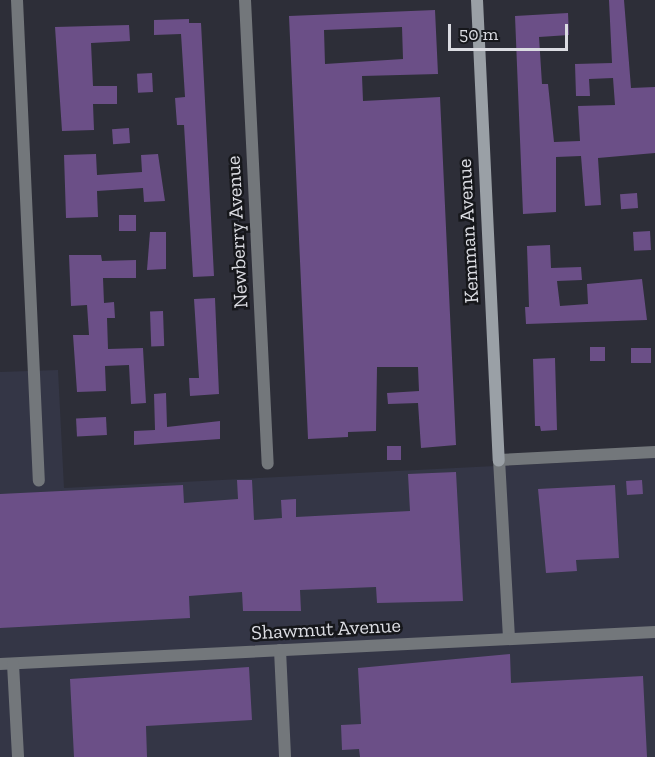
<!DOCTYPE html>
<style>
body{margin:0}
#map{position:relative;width:655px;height:757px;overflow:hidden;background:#2d2e38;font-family:"Zilla Slab",serif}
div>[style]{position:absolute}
.built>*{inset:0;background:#343646}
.building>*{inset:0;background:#6b4f87;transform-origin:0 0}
.street>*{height:12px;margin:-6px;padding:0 6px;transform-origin:6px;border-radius:6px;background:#73777b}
.secondary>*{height:12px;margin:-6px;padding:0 6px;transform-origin:6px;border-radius:6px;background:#9aa0a6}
span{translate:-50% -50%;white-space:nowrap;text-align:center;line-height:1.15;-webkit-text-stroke:5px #16171b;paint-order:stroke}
.street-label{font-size:20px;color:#dbdce2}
.scale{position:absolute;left:448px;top:24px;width:120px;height:27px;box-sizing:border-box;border:3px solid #dbdce2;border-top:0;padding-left:8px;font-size:18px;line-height:21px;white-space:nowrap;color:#dbdce2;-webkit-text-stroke:4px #16171b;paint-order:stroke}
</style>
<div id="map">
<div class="built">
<div style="clip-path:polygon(58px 370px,64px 488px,655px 458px,655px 757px,0 757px,0 372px)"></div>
</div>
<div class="building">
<div style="clip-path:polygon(609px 0,624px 0,631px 88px,655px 87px,655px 153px,598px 158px,601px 205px,585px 206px,581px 156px,556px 157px,556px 212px,523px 214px,515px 16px,568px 13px,569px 35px,539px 37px,542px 84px,548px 84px,554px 142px,580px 141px,578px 106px,615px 105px,613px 78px,589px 79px,590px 96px,576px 96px,575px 64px,612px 63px)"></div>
<div style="clip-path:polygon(evenodd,435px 10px,438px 74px,362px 76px,363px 101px,440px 97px,456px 445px,421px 448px,418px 403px,388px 404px,387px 393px,419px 391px,418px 367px,377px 367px,376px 431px,348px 432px,348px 437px,308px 439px,289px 16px,435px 10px,402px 27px,403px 59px,325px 64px,324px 30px,402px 27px)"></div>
<div style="clip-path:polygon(189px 19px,189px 23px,201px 23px,214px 276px,193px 277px,184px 125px,177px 125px,175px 98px,185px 97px,181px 34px,154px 35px,154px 20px)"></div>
<div style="clip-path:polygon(129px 25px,130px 41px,91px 43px,93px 86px,117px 86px,117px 104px,93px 104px,94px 130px,62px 131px,55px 27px)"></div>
<div style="left:152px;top:73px;width:19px;height:15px;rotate:87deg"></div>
<div style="left:129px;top:128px;width:15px;height:17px;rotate:86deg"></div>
<div style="clip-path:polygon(96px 154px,97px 175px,142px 172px,141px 155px,158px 154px,165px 201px,144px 202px,143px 188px,97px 191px,98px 217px,66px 218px,64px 155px)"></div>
<div style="left:637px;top:193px;width:15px;height:17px;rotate:86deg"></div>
<div style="left:119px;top:215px;width:17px;height:16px"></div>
<div style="left:650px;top:231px;width:19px;height:17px;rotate:87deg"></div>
<div style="clip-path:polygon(150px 232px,166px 232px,166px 269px,147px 270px)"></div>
<div style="clip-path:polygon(550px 245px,551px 268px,581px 267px,582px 280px,557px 281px,560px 306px,588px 304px,587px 284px,642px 279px,647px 320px,526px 324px,525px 307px,529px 307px,527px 246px)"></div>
<div style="clip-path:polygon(69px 255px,101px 255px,102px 261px,136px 260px,136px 278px,103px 278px,104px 303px,114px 302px,115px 318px,107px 318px,108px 349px,143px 348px,146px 403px,131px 404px,129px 365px,105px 366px,106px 391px,77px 392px,73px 335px,89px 335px,87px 305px,71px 306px)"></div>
<div style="clip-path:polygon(215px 298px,219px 394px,190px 396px,189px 378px,199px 378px,194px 299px)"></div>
<div style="left:163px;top:311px;width:35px;height:13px;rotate:88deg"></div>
<div style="left:590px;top:347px;width:15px;height:14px"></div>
<div style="left:631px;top:348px;width:20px;height:15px"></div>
<div style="clip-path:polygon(555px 358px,557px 430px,541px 431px,540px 426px,535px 426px,533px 359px)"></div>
<div style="clip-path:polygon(166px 393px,167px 427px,220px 421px,220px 439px,134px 445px,134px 431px,155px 430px,154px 394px)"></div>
<div style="left:106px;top:417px;width:18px;height:30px;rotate:87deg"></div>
<div style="left:401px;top:446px;width:14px;height:14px;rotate:90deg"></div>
<div style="clip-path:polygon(456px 472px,463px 601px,377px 603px,376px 587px,300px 590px,301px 611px,243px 611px,242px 592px,189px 596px,190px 618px,0 628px,0 494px,183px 485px,184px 503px,238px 499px,237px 480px,252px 480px,254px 520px,282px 518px,281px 500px,296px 499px,296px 517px,410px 511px,408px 474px)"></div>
<div style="left:642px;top:480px;width:14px;height:16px;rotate:86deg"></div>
<div style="clip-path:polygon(615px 485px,619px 558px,576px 560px,577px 571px,546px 573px,538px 489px)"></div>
<div style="clip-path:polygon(510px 654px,511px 683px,643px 676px,647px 757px,360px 757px,359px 749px,342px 750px,341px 725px,361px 724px,358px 668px)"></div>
<div style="clip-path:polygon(249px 667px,252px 720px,146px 726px,147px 757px,74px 757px,70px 679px)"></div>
</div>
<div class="street">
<div style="left:17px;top:0;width:481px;rotate:87.4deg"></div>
<div style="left:245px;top:0;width:464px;rotate:87.2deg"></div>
<div style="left:509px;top:638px;width:178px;rotate:-93.2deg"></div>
<div style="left:499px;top:460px;width:156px;rotate:-2.9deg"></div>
<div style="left:280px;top:650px;width:107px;rotate:87.3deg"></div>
<div style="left:0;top:664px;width:656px;rotate:-2.8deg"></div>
<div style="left:13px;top:664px;width:93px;rotate:86.9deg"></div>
</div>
<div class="secondary">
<div style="left:477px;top:0;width:461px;rotate:87.3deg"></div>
</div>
<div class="street-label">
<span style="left:468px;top:231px;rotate:-93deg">Kemman Avenue</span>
<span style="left:237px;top:232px;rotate:-93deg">Newberry Avenue</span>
<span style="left:326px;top:629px;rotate:-3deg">Shawmut Avenue</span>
</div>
<div class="scale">50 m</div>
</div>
